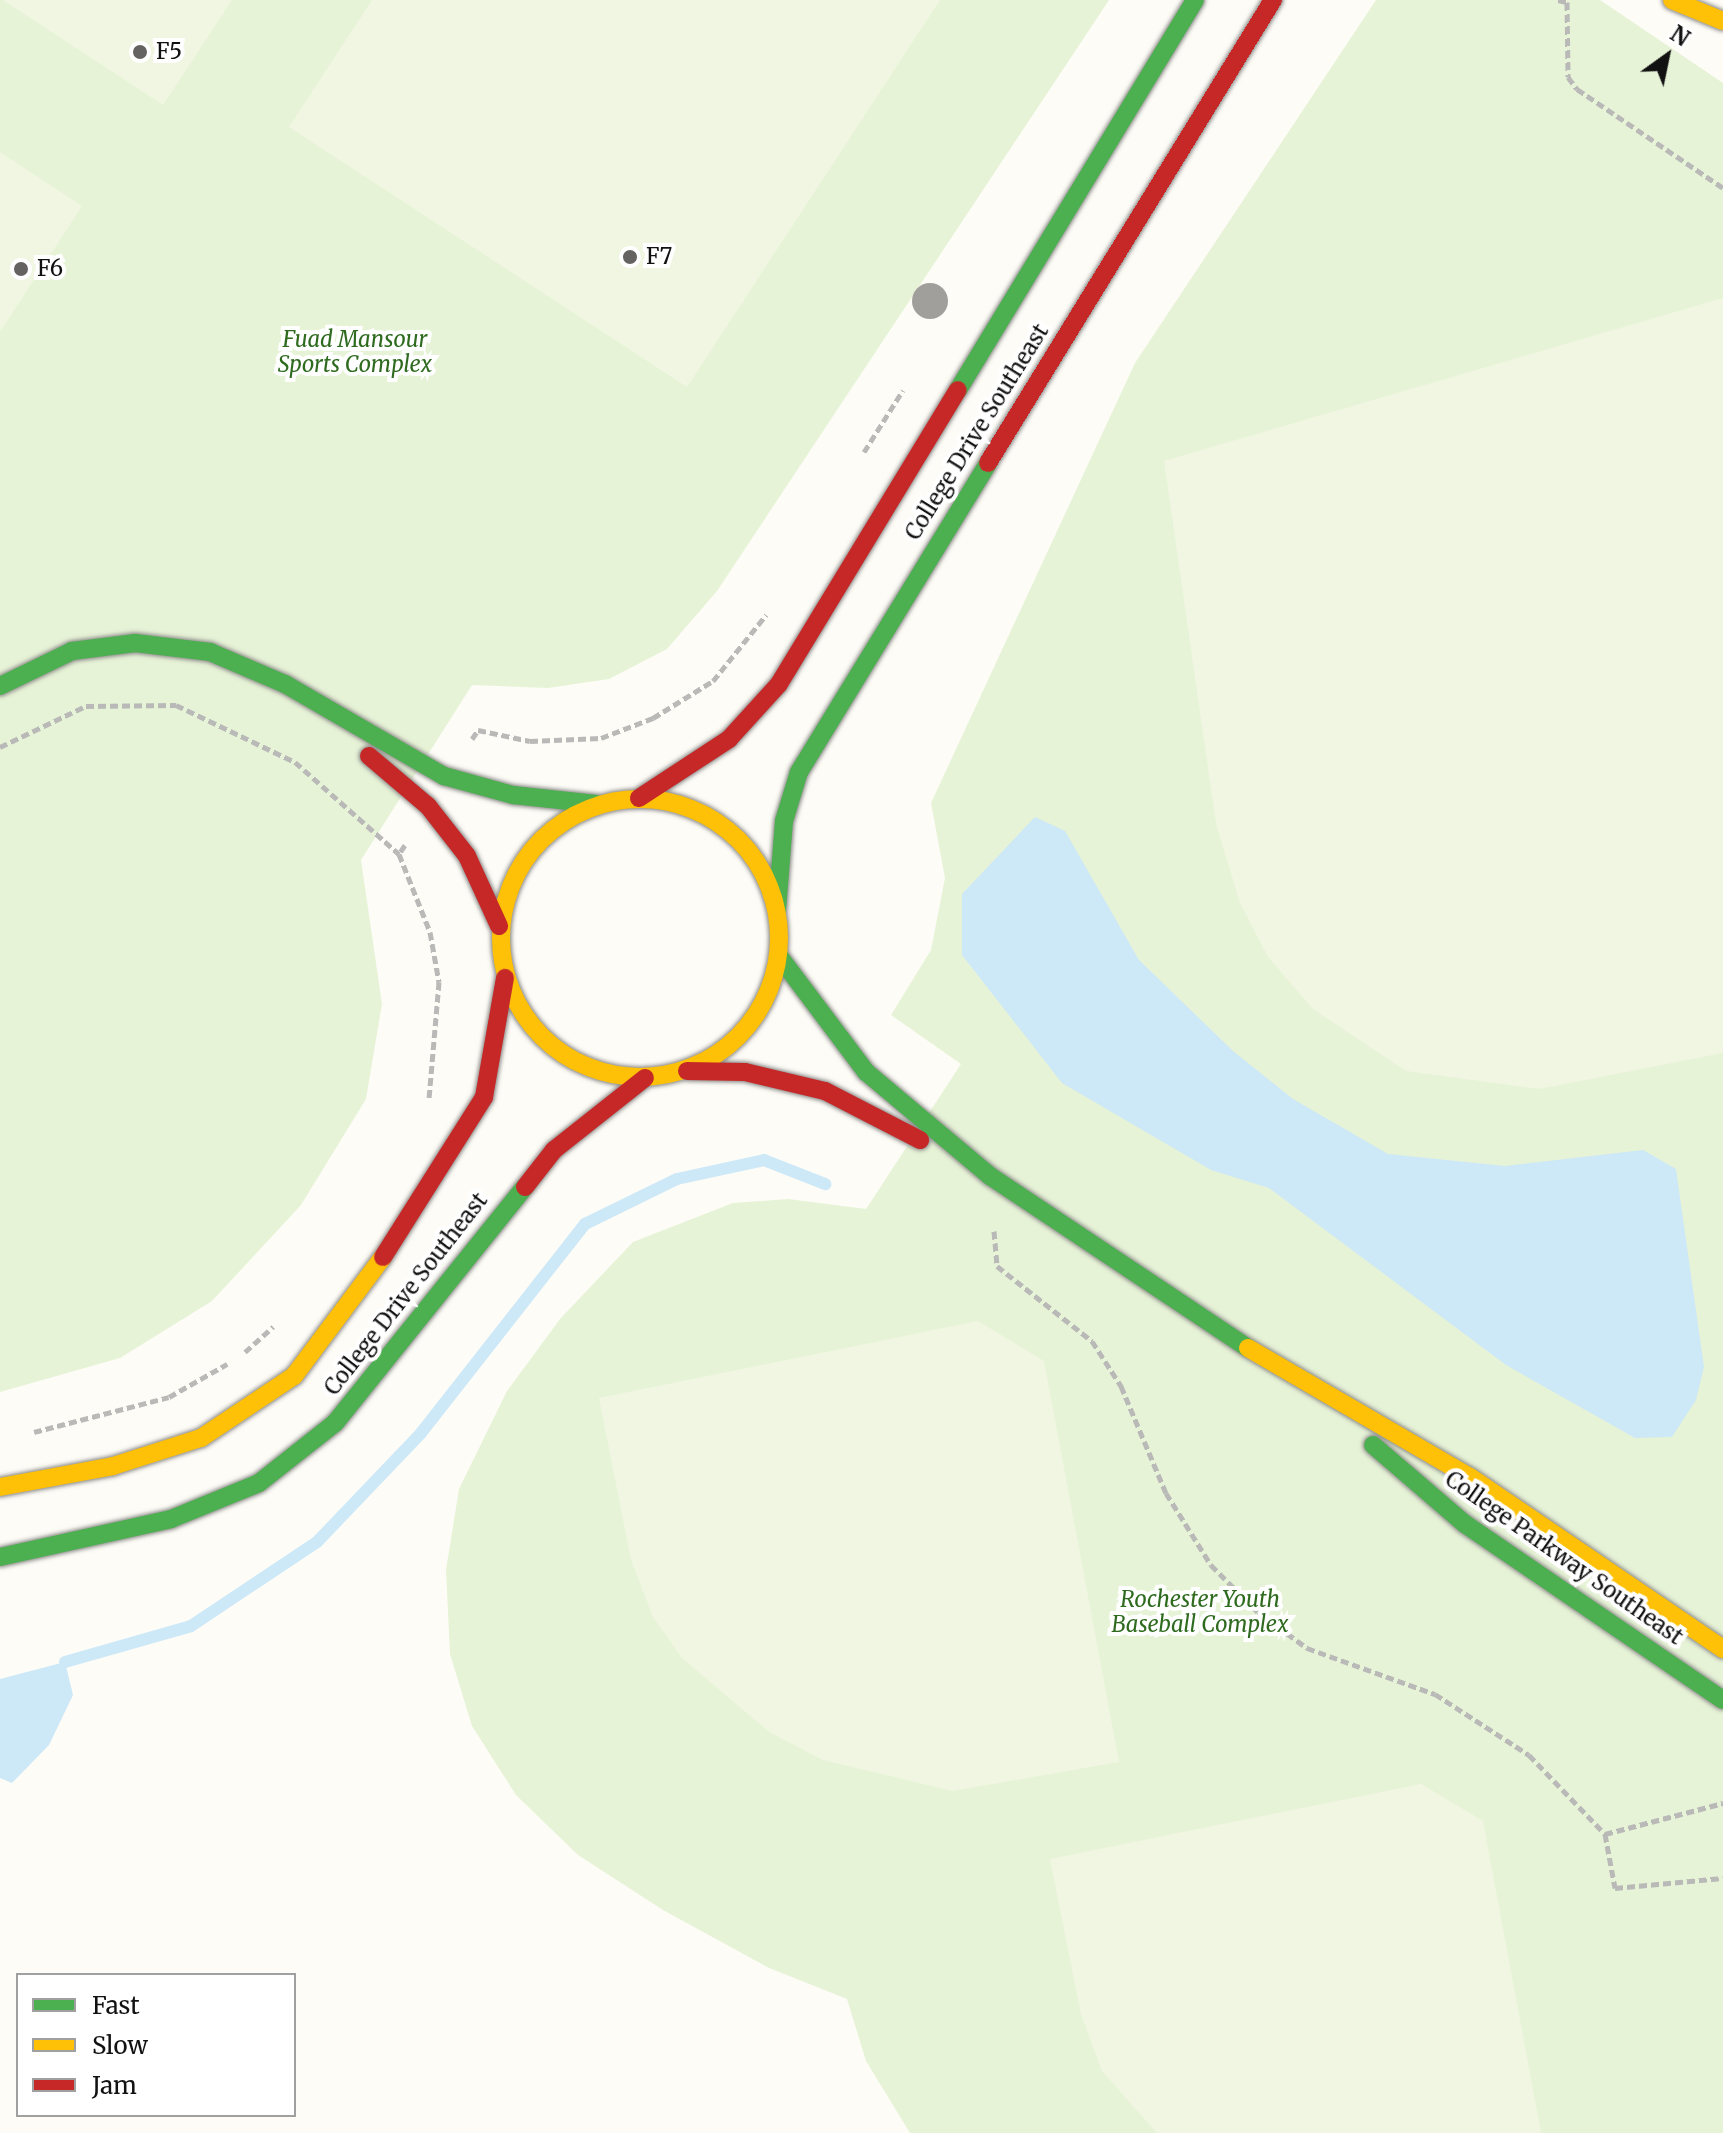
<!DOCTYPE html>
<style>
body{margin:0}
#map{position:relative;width:1723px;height:2133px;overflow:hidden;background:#fdfcf7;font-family:Merriweather,serif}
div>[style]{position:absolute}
.green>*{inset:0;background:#e7f3d7}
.pitch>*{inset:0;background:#f0f6e1}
.water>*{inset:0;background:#cde8f7}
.stream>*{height:12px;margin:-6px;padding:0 6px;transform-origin:6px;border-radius:6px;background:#cde8f7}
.building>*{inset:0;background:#a19f9c}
.round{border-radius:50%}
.path>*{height:5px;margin-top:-2.5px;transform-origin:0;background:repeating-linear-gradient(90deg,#b9b9b8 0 8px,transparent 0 12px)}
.roads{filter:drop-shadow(0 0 2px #8e8d8b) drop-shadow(0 0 2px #8e8d8b)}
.fast>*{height:18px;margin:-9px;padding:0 9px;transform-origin:9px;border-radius:9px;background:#4caf50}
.slow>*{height:18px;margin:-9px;padding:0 9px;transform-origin:9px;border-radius:9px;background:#ffc107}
.slow>.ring{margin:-9px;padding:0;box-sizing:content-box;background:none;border:18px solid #ffc107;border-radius:50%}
.jam>*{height:18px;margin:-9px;padding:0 9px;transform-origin:9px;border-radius:9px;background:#c62828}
.dots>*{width:22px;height:22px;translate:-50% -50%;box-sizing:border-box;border:4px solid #fff;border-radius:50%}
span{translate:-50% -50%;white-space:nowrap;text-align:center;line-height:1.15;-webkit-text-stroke:8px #fff;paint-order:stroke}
.poi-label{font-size:22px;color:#111}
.left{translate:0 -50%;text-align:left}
.park-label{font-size:22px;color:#2f6b1f;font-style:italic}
.street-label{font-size:22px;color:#111}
.legend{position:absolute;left:16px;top:1973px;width:280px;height:144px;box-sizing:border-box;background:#fff;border:2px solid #a0a0a0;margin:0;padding:10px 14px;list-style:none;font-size:24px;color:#111}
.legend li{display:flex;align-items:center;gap:16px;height:40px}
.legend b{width:40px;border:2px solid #a0a0a0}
.north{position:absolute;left:1627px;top:16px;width:80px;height:80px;-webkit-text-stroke:6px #fff;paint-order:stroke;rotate:33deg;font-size:22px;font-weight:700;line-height:32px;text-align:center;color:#111}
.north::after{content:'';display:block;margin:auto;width:28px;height:36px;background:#111;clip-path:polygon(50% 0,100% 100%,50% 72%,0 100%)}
</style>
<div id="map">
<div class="green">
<div style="clip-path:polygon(0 0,1109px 0,717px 591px,667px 649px,609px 679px,548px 688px,472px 685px,361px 860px,382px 1004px,366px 1099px,301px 1205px,212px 1301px,120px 1358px,0 1392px)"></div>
<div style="clip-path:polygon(1376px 0,1600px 0,1723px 83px,1723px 2133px,910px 2133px,866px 2061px,847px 1999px,769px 1968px,663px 1910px,578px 1855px,516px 1795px,472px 1726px,450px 1654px,446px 1570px,459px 1489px,507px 1391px,560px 1319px,633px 1242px,733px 1203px,788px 1199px,866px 1209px,961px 1064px,891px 1015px,931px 950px,945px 878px,931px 803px,1135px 363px)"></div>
</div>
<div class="pitch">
<div style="clip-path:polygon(3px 0,232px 0,163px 105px)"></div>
<div style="clip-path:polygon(372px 0,940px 0,687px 387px,289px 127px)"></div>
<div style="clip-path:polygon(0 152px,82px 206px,0 332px)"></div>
<div style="clip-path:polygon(1723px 298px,1723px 1053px,1539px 1089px,1406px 1071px,1313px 1009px,1268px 957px,1240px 903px,1216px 824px,1164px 461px)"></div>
<div style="clip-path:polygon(978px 1321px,1044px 1361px,1119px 1762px,952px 1791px,823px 1760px,769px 1732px,682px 1658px,653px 1617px,631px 1560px,599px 1398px)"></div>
<div style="clip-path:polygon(1421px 1784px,1483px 1821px,1541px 2133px,1157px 2133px,1102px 2071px,1081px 2014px,1050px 1859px)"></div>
</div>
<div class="water">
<div style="clip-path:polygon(1035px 817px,1065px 831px,1139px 960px,1233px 1051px,1293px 1099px,1388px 1154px,1505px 1166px,1643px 1150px,1676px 1169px,1704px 1367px,1696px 1400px,1672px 1437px,1635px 1438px,1506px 1365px,1269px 1188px,1211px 1170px,1062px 1083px,962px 955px,962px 894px)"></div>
<div style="clip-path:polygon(65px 1662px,73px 1695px,49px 1745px,12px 1783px,0 1778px,0 1679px)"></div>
</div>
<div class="stream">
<div style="left:65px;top:1662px;width:131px;rotate:-15.9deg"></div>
<div style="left:191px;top:1626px;width:151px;rotate:-33.7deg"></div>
<div style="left:317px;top:1542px;width:151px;rotate:-46.3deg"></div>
<div style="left:421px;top:1433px;width:266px;rotate:-51.9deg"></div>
<div style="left:585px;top:1224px;width:102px;rotate:-26.1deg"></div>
<div style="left:677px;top:1179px;width:89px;rotate:-12.3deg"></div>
<div style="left:764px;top:1160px;width:66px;rotate:21.5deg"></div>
</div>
<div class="building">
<div class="round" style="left:912px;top:283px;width:36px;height:36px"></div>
</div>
<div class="path">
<div style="left:1558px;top:0;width:9px;rotate:13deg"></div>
<div style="left:1567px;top:2px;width:75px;rotate:89.2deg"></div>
<div style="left:1568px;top:77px;width:15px;rotate:53deg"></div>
<div style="left:1577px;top:89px;width:176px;rotate:34.1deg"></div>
<div style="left:864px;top:452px;width:73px;rotate:-57.8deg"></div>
<div style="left:472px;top:739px;width:11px;rotate:-56deg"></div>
<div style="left:478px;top:730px;width:53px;rotate:11.9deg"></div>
<div style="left:530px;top:741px;width:71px;rotate:-2.4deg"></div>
<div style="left:601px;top:738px;width:56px;rotate:-21deg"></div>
<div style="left:653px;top:718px;width:70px;rotate:-31.7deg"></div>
<div style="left:713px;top:681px;width:85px;rotate:-51.2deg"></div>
<div style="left:0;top:747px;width:95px;rotate:-25.5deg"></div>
<div style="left:86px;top:706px;width:90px;rotate:-0.6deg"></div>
<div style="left:176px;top:705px;width:132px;rotate:25.6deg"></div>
<div style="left:295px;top:762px;width:139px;rotate:41.5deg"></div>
<div style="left:405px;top:845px;width:11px;rotate:124deg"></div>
<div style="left:399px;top:854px;width:84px;rotate:68.3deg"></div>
<div style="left:430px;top:932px;width:51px;rotate:79.8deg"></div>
<div style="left:439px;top:982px;width:116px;rotate:94.9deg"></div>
<div style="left:994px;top:1231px;width:35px;rotate:85deg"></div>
<div style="left:997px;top:1266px;width:121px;rotate:38.3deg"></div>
<div style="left:1092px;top:1341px;width:54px;rotate:57.2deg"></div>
<div style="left:1121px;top:1386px;width:116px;rotate:67.2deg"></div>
<div style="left:1166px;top:1493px;width:85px;rotate:58deg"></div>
<div style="left:1211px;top:1565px;width:66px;rotate:45deg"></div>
<div style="left:1258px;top:1612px;width:61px;rotate:36.3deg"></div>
<div style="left:1307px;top:1648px;width:136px;rotate:19.8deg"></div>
<div style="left:1435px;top:1694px;width:112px;rotate:33deg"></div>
<div style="left:1529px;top:1755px;width:110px;rotate:46.1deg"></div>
<div style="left:1605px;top:1834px;width:55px;rotate:79.5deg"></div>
<div style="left:1615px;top:1888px;width:108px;rotate:-5.3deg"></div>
<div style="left:245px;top:1352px;width:38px;rotate:-42deg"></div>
<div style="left:34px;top:1432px;width:139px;rotate:-14.5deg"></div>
<div style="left:169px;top:1397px;width:67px;rotate:-29.6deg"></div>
<div style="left:1605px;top:1834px;width:122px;rotate:-14.7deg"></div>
</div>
<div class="roads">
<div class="fast">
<div style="left:958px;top:390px;width:456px;rotate:-58.7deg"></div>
<div style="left:0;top:686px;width:80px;rotate:-25.9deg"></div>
<div style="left:72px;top:651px;width:64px;rotate:-7.2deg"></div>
<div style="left:135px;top:643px;width:76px;rotate:6.8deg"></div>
<div style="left:210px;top:652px;width:82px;rotate:23.1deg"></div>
<div style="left:285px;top:684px;width:184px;rotate:30.1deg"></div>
<div style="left:444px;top:776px;width:72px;rotate:15.4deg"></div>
<div style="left:513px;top:795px;width:84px;rotate:6.1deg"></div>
<div style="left:777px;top:910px;width:89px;rotate:-85.5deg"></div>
<div style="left:784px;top:821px;width:51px;rotate:-73deg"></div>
<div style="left:799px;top:772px;width:362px;rotate:-58.5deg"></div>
<div style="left:779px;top:956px;width:145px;rotate:53.1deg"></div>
<div style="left:866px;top:1072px;width:162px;rotate:40deg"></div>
<div style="left:990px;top:1176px;width:310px;rotate:33.7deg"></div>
<div style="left:1373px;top:1445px;width:121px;rotate:40.7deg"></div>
<div style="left:1465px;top:1524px;width:312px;rotate:34.3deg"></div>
<div style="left:0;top:1557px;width:175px;rotate:-12.5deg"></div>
<div style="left:171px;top:1519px;width:95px;rotate:-22.2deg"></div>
<div style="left:259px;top:1483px;width:97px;rotate:-38.3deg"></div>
<div style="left:335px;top:1423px;width:303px;rotate:-51.2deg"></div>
</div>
<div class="slow">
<div style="left:1672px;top:0;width:55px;rotate:22.4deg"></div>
<div class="ring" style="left:501px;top:799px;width:260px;height:260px"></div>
<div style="left:1248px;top:1348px;width:257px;rotate:30.2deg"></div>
<div style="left:1470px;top:1477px;width:306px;rotate:34.2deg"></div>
<div style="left:0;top:1487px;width:115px;rotate:-10.5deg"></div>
<div style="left:113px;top:1466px;width:92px;rotate:-17.7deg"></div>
<div style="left:201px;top:1438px;width:112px;rotate:-33.7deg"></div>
<div style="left:294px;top:1376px;width:149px;rotate:-53.2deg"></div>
</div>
<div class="jam">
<div style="left:988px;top:463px;width:544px;rotate:-58.39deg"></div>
<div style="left:369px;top:756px;width:77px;rotate:40.3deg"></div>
<div style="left:428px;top:806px;width:63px;rotate:52deg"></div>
<div style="left:467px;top:856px;width:77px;rotate:65.4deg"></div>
<div style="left:639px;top:798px;width:108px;rotate:-33.2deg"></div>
<div style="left:729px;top:739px;width:74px;rotate:-47.7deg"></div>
<div style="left:779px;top:684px;width:344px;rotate:-58.7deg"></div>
<div style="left:687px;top:1071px;width:58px;rotate:1deg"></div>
<div style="left:745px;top:1072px;width:82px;rotate:13.4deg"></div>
<div style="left:825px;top:1091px;width:107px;rotate:27.3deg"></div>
<div style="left:525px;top:1187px;width:47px;rotate:-51.9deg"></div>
<div style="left:554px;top:1150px;width:116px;rotate:-38.4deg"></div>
<div style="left:383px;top:1257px;width:189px;rotate:-57.7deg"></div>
<div style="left:484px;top:1097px;width:121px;rotate:-80deg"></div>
</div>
</div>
<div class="dots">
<div style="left:140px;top:52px;background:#646362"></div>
<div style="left:630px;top:257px;background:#646362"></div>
<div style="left:21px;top:269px;background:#646362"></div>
</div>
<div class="poi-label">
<span class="left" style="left:156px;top:52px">F5</span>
<span class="left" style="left:646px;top:257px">F7</span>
<span class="left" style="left:37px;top:269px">F6</span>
</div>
<div class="park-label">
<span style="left:355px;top:352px">Fuad Mansour<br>Sports Complex</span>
<span style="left:1200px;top:1612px">Rochester Youth<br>Baseball Complex</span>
</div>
<div class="street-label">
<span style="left:977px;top:432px;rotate:-58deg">College Drive Southeast</span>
<span style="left:406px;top:1294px;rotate:-52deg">College Drive Southeast</span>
<span style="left:1564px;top:1558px;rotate:35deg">College Parkway Southeast</span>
</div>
<ul class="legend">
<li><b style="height:10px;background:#4caf50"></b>Fast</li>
<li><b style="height:10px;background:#ffc107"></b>Slow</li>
<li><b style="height:10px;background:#c62828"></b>Jam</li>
</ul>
<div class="north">N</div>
</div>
